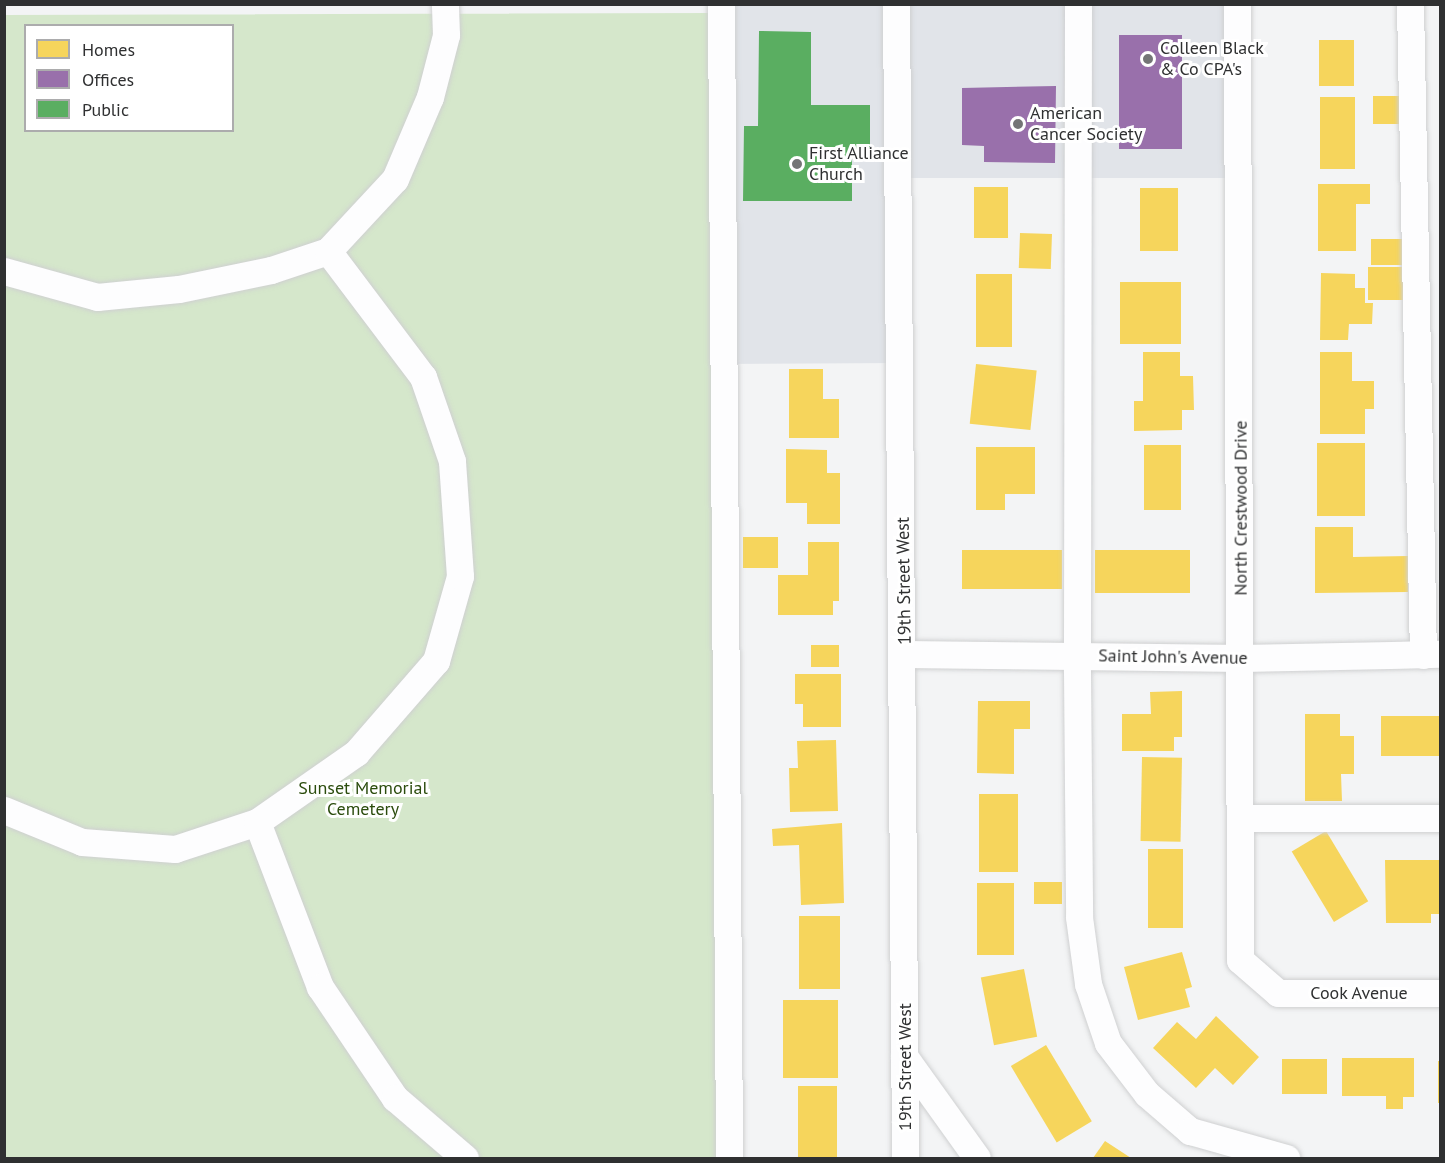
<!DOCTYPE html>
<style>
body{margin:0}
#map{position:relative;width:1445px;height:1163px;overflow:hidden;background:#f3f4f5;font-family:"PT Sans",sans-serif}
div>[style]{position:absolute}
.built>*{inset:0;background:#e1e4e9}
.green>*{inset:0;background:#d5e7cb}
.homes>*{inset:0;background:#f6d55c;transform-origin:0 0}
.offices>*{inset:0;background:#9970ab;transform-origin:0 0}
.public>*{inset:0;background:#5aae61}
.roads{filter:drop-shadow(0 0 2px #cfd0d1) drop-shadow(0 0 2px #cfd0d1)}
.minor>*{height:27px;margin:-13.5px;padding:0 13.5px;transform-origin:13.5px;border-radius:13.5px;background:#fdfdfe}
.dots>*{width:16px;height:16px;translate:-50% -50%;box-sizing:border-box;border:3px solid #fff;border-radius:50%}
span{translate:-50% -50%;white-space:nowrap;text-align:center;line-height:1.15;-webkit-text-stroke:6px #fff;paint-order:stroke}
.poi-label{font-size:18px;color:#2f3031}
.left{translate:0 -50%;text-align:left}
.street-label{font-size:18px;color:#2f3031}
.park-label{font-size:18px;color:#2b4c0d}
.frame{position:absolute;inset:0;border:6px solid #2f3031;pointer-events:none}
.legend{position:absolute;left:24px;top:24px;width:210px;height:108px;box-sizing:border-box;background:#fff;border:2px solid #acacad;margin:0;padding:8px 10px;list-style:none;font-size:18px;color:#2f3031}
.legend li{display:flex;align-items:center;gap:12px;height:30px}
.legend b{width:30px;border:2px solid #acacad}
</style>
<div id="map">
<div class="built">
<div style="clip-path:polygon(716px 5px,1236px 5px,1238px 178px,899px 178px,901px 363px,722px 364px)"></div>
</div>
<div class="green">
<div style="clip-path:polygon(evenodd,716px 13px,724px 1158px,5px 1158px,4px 15px,716px 13px,26px 26px,232px 26px,232px 130px,26px 130px,26px 26px)"></div>
</div>
<div class="homes">
<div style="left:1319px;top:40px;width:35px;height:46px"></div>
<div style="left:1373px;top:96px;width:29px;height:28px"></div>
<div style="left:1320px;top:97px;width:35px;height:72px"></div>
<div style="clip-path:polygon(1318px 184px,1370px 184px,1370px 204px,1356px 204px,1356px 251px,1318px 251px)"></div>
<div style="left:974px;top:187px;width:34px;height:51px"></div>
<div style="left:1140px;top:188px;width:38px;height:63px"></div>
<div style="left:1020px;top:233px;width:32px;height:35px;rotate:2deg"></div>
<div style="left:1371px;top:239px;width:32px;height:26px"></div>
<div style="left:1368px;top:267px;width:35px;height:33px"></div>
<div style="clip-path:polygon(1321px 273px,1355px 274px,1355px 288px,1365px 288px,1365px 303px,1373px 303px,1372px 324px,1349px 324px,1348px 340px,1320px 340px)"></div>
<div style="left:976px;top:274px;width:36px;height:73px"></div>
<div style="left:1120px;top:282px;width:61px;height:62px"></div>
<div style="clip-path:polygon(1143px 352px,1180px 352px,1180px 376px,1193px 376px,1194px 410px,1182px 410px,1182px 430px,1134px 431px,1134px 401px,1143px 401px)"></div>
<div style="clip-path:polygon(1320px 352px,1352px 352px,1352px 381px,1374px 381px,1374px 409px,1365px 409px,1365px 434px,1320px 434px)"></div>
<div style="left:976px;top:364px;width:61px;height:60px;rotate:6deg"></div>
<div style="clip-path:polygon(789px 369px,823px 369px,823px 399px,839px 399px,839px 438px,789px 438px)"></div>
<div style="left:1317px;top:443px;width:48px;height:73px"></div>
<div style="left:1144px;top:445px;width:37px;height:65px"></div>
<div style="clip-path:polygon(976px 447px,1035px 447px,1035px 494px,1005px 494px,1005px 510px,976px 510px)"></div>
<div style="clip-path:polygon(786px 449px,827px 450px,827px 473px,840px 473px,840px 524px,807px 524px,807px 503px,786px 503px)"></div>
<div style="clip-path:polygon(1315px 527px,1353px 527px,1353px 557px,1408px 556px,1408px 592px,1315px 593px)"></div>
<div style="left:743px;top:537px;width:35px;height:31px"></div>
<div style="clip-path:polygon(808px 542px,839px 542px,839px 601px,833px 601px,833px 615px,778px 615px,778px 575px,808px 575px)"></div>
<div style="left:962px;top:550px;width:100px;height:39px"></div>
<div style="left:1095px;top:550px;width:95px;height:43px"></div>
<div style="left:811px;top:645px;width:28px;height:22px"></div>
<div style="clip-path:polygon(795px 674px,841px 674px,841px 727px,803px 727px,803px 704px,795px 704px)"></div>
<div style="clip-path:polygon(1182px 691px,1182px 737px,1174px 737px,1174px 751px,1122px 751px,1122px 714px,1151px 714px,1150px 692px)"></div>
<div style="clip-path:polygon(978px 701px,1030px 701px,1030px 729px,1014px 729px,1014px 774px,977px 773px)"></div>
<div style="clip-path:polygon(1305px 714px,1340px 714px,1340px 736px,1354px 736px,1354px 774px,1341px 774px,1342px 801px,1305px 801px)"></div>
<div style="left:1381px;top:716px;width:59px;height:40px"></div>
<div style="clip-path:polygon(836px 740px,838px 811px,790px 812px,789px 768px,798px 768px,797px 741px)"></div>
<div style="left:1142px;top:757px;width:40px;height:84px;rotate:1deg"></div>
<div style="left:979px;top:794px;width:39px;height:78px"></div>
<div style="clip-path:polygon(842px 823px,844px 903px,801px 905px,799px 845px,773px 846px,772px 829px)"></div>
<div style="left:1326px;top:831px;width:82px;height:40px;rotate:59deg"></div>
<div style="left:1148px;top:849px;width:35px;height:79px"></div>
<div style="clip-path:polygon(1385px 860px,1440px 860px,1440px 914px,1431px 914px,1431px 923px,1386px 923px)"></div>
<div style="left:1034px;top:882px;width:28px;height:22px"></div>
<div style="left:977px;top:883px;width:37px;height:72px"></div>
<div style="left:799px;top:916px;width:41px;height:73px"></div>
<div style="clip-path:polygon(1182px 952px,1192px 987px,1185px 989px,1190px 1007px,1138px 1020px,1124px 967px)"></div>
<div style="left:1024px;top:969px;width:69px;height:44px;rotate:79deg"></div>
<div style="left:783px;top:1000px;width:55px;height:78px"></div>
<div style="clip-path:polygon(1216px 1016px,1259px 1057px,1233px 1085px,1215px 1068px,1196px 1088px,1153px 1048px,1177px 1022px,1196px 1039px)"></div>
<div style="left:1046px;top:1045px;width:89px;height:41px;rotate:59deg"></div>
<div style="clip-path:polygon(1342px 1058px,1414px 1058px,1414px 1097px,1403px 1097px,1403px 1109px,1386px 1109px,1386px 1096px,1342px 1096px)"></div>
<div style="left:1282px;top:1059px;width:45px;height:35px"></div>
<div style="left:1438px;top:1061px;width:2px;height:42px"></div>
<div style="left:798px;top:1086px;width:39px;height:72px"></div>
<div style="clip-path:polygon(1105px 1141px,1131px 1158px,1093px 1158px)"></div>
</div>
<div class="offices">
<div style="left:1119px;top:35px;width:63px;height:114px"></div>
<div style="clip-path:polygon(1056px 86px,1055px 163px,984px 162px,984px 146px,962px 145px,962px 88px)"></div>
</div>
<div class="public">
<div style="clip-path:polygon(759px 31px,811px 32px,811px 105px,870px 105px,870px 149px,852px 149px,852px 201px,743px 201px,744px 126px,758px 126px)"></div>
</div>
<div class="roads">
<div class="minor">
<div style="left:721px;top:4px;width:1154px;rotate:89.6deg"></div>
<div style="left:896px;top:4px;width:1154px;rotate:89.55deg"></div>
<div style="left:1078px;top:4px;width:668px;rotate:90.09deg"></div>
<div style="left:1077px;top:672px;width:245px;rotate:89.5deg"></div>
<div style="left:1079px;top:917px;width:68px;rotate:82.3deg"></div>
<div style="left:1088px;top:984px;width:62px;rotate:71.3deg"></div>
<div style="left:1108px;top:1043px;width:64px;rotate:52.6deg"></div>
<div style="left:1147px;top:1094px;width:57px;rotate:40.7deg"></div>
<div style="left:1190px;top:1131px;width:100px;rotate:15.7deg"></div>
<div style="left:1237px;top:4px;width:956px;rotate:89.82deg"></div>
<div style="left:1240px;top:960px;width:50px;rotate:41deg"></div>
<div style="left:1278px;top:993px;width:162px"></div>
<div style="left:1410px;top:4px;width:651px;rotate:88.86deg"></div>
<div style="left:4px;top:271px;width:97px;rotate:15.6deg"></div>
<div style="left:97px;top:297px;width:82px;rotate:-5.6deg"></div>
<div style="left:179px;top:289px;width:94px;rotate:-11.7deg"></div>
<div style="left:271px;top:270px;width:60px;rotate:-18.4deg"></div>
<div style="left:905px;top:654px;width:337px;rotate:0.7deg"></div>
<div style="left:1242px;top:658px;width:198px;rotate:-1.2deg"></div>
<div style="left:4px;top:810px;width:84px;rotate:22.3deg"></div>
<div style="left:82px;top:842px;width:93px;rotate:4.3deg"></div>
<div style="left:175px;top:849px;width:86px;rotate:-18.2deg"></div>
<div style="left:257px;top:822px;width:121px;rotate:-34.9deg"></div>
<div style="left:356px;top:753px;width:122px;rotate:-49deg"></div>
<div style="left:436px;top:661px;width:88px;rotate:-74.2deg"></div>
<div style="left:460px;top:576px;width:115px;rotate:-94deg"></div>
<div style="left:452px;top:461px;width:89px;rotate:-109deg"></div>
<div style="left:423px;top:377px;width:158px;rotate:-127deg"></div>
<div style="left:328px;top:251px;width:98px;rotate:-47.1deg"></div>
<div style="left:395px;top:179px;width:89px;rotate:-66.9deg"></div>
<div style="left:430px;top:97px;width:64px;rotate:-75.5deg"></div>
<div style="left:446px;top:35px;width:31px;rotate:-92deg"></div>
<div style="left:1241px;top:818px;width:199px"></div>
<div style="left:257px;top:822px;width:177px;rotate:69.1deg"></div>
<div style="left:320px;top:987px;width:134px;rotate:56deg"></div>
<div style="left:395px;top:1098px;width:92px;rotate:40.6deg"></div>
<div style="left:904px;top:1056px;width:125px;rotate:54.4deg"></div>
</div>
</div>
<div class="dots">
<div style="left:1148px;top:59px;background:#747576"></div>
<div style="left:1018px;top:124px;background:#747576"></div>
<div style="left:797px;top:164px;background:#747576"></div>
</div>
<div class="poi-label">
<span class="left" style="left:1160px;top:59px">Colleen Black<br>&amp; Co CPA's</span>
<span class="left" style="left:1030px;top:124px">American<br>Cancer Society</span>
<span class="left" style="left:809px;top:164px">First Alliance<br>Church</span>
</div>
<div class="street-label">
<span style="left:1241px;top:508px;rotate:-90deg">North Crestwood Drive</span>
<span style="left:904px;top:581px;rotate:-91deg">19th Street West</span>
<span style="left:1173px;top:657px;rotate:1deg">Saint John's Avenue</span>
<span style="left:1359px;top:993px">Cook Avenue</span>
<span style="left:905px;top:1067px;rotate:-90deg">19th Street West</span>
</div>
<div class="park-label">
<span style="left:363px;top:799px">Sunset Memorial<br>Cemetery</span>
</div>
<div class="frame"></div>
<ul class="legend">
<li><b style="height:16px;background:#f6d55c"></b>Homes</li>
<li><b style="height:16px;background:#9970ab"></b>Offices</li>
<li><b style="height:16px;background:#5aae61"></b>Public</li>
</ul>
</div>
